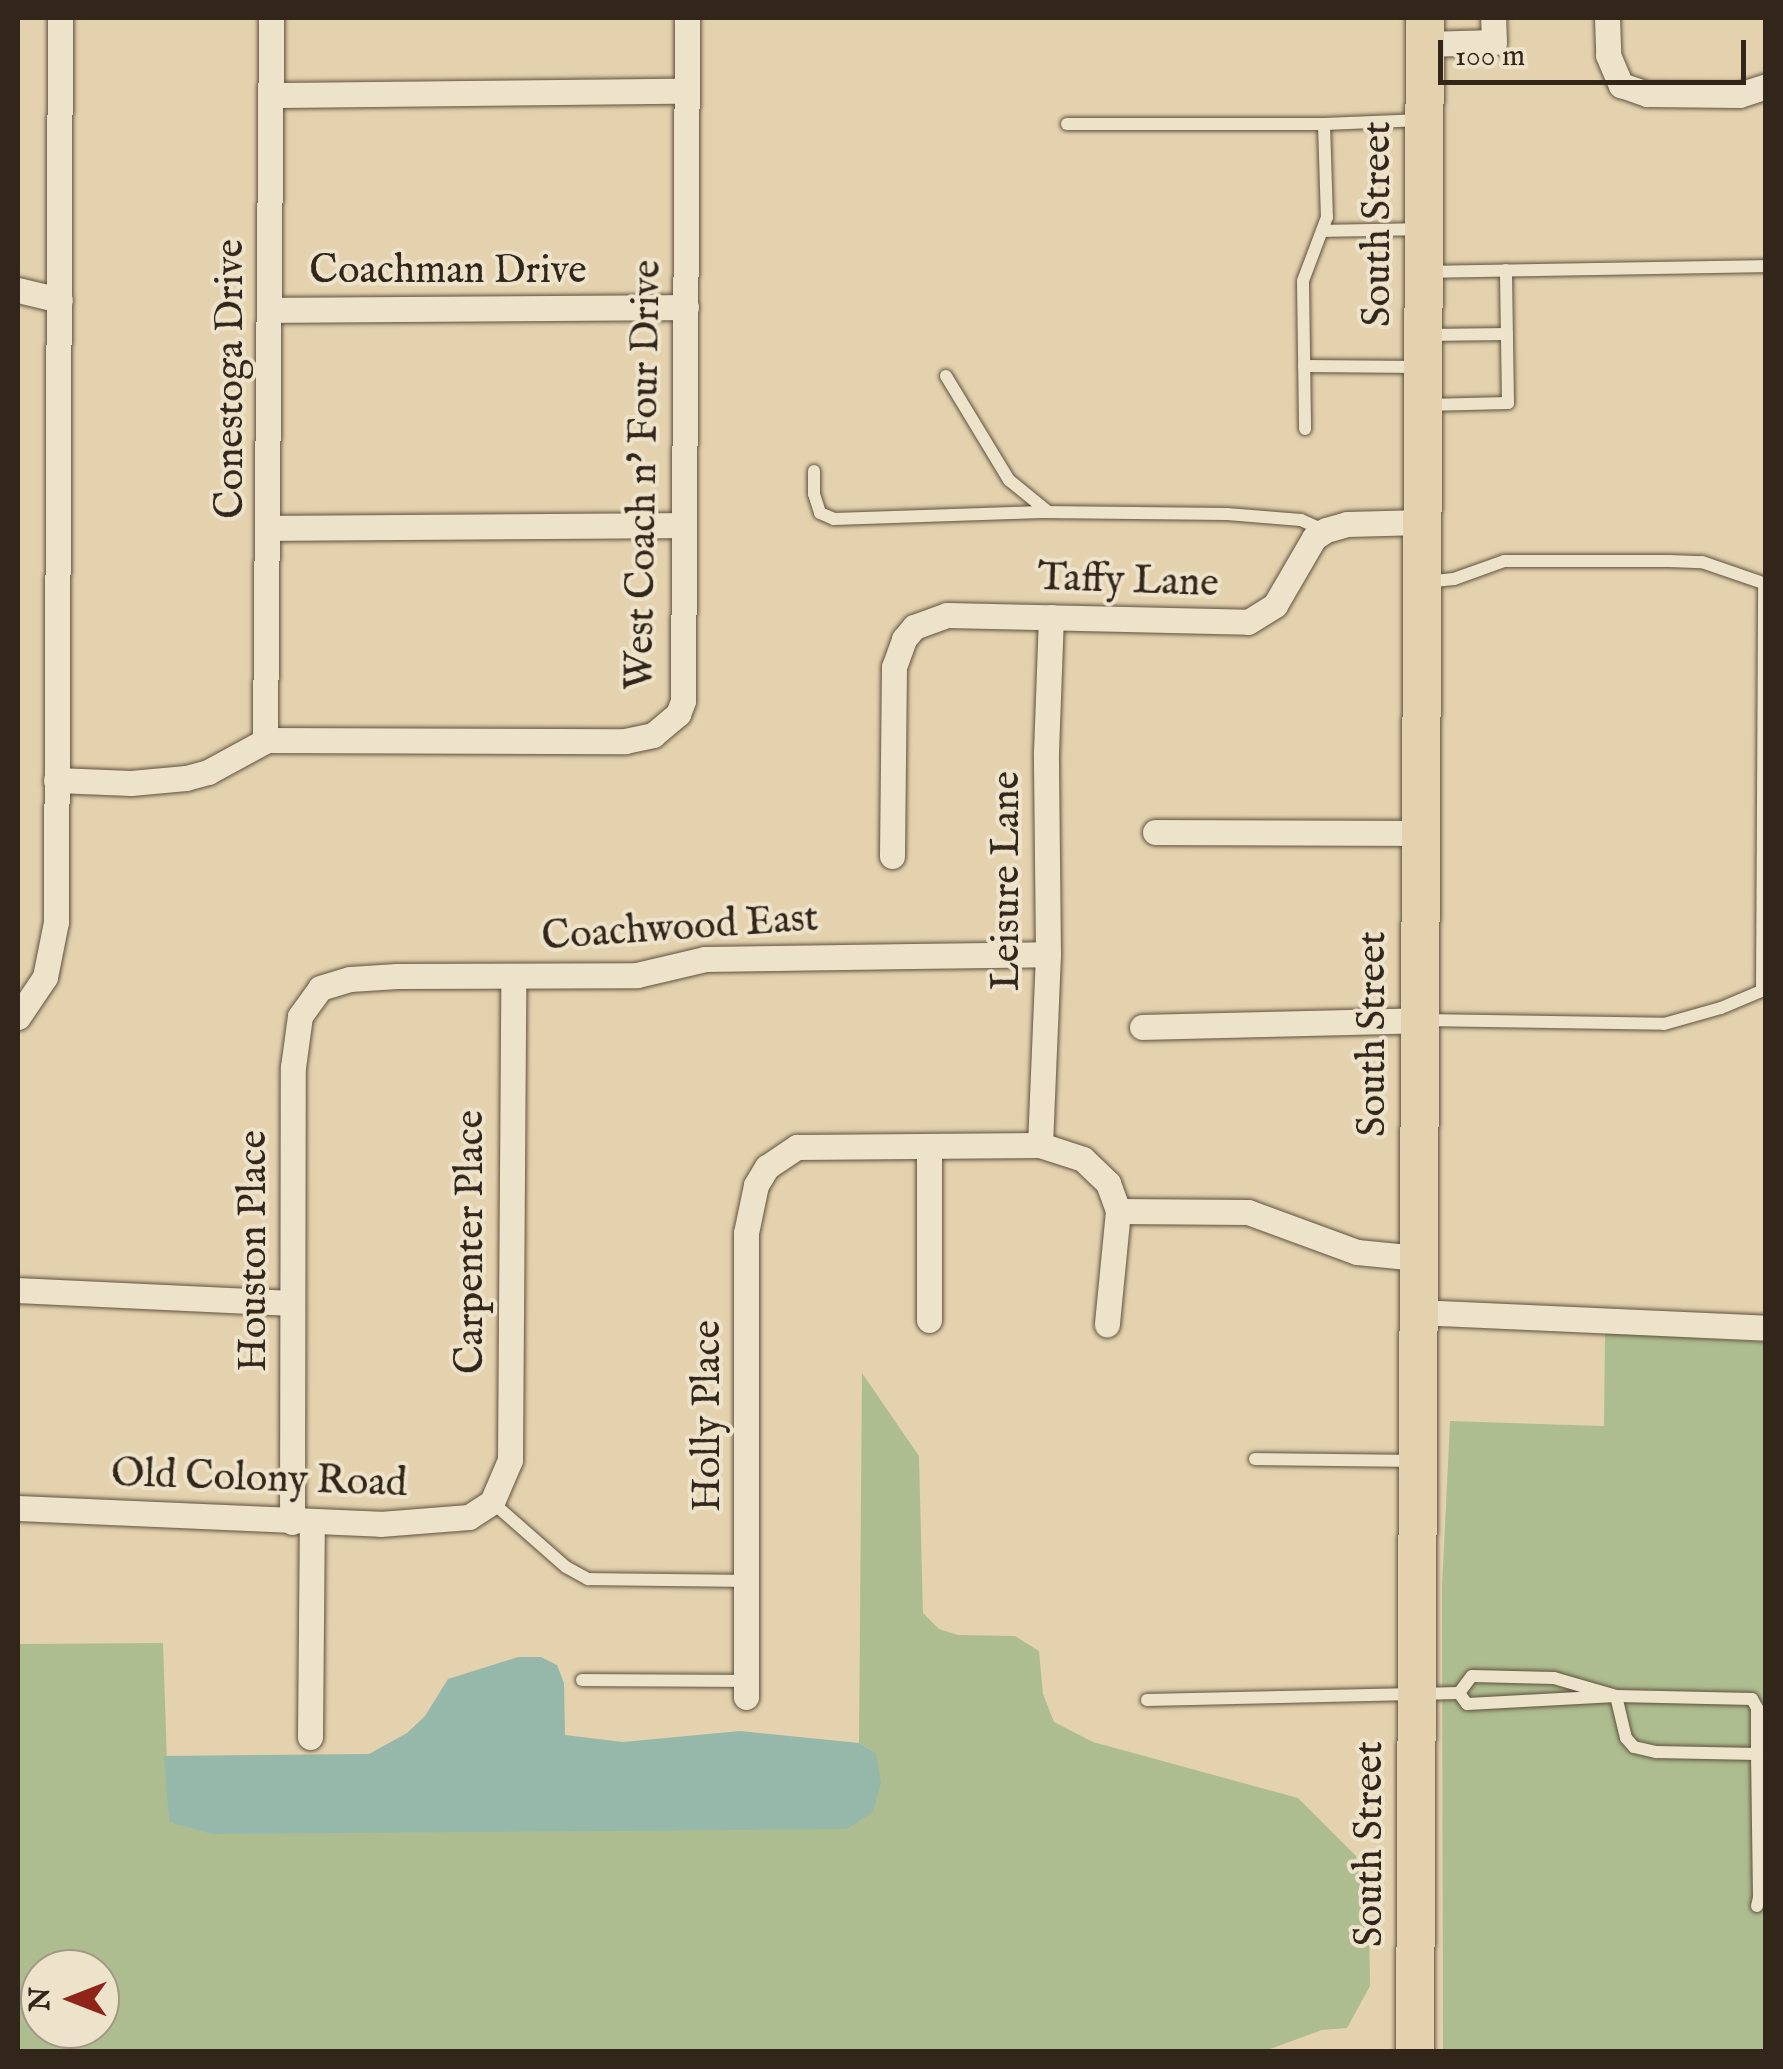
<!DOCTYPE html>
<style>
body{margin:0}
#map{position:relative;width:1783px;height:2069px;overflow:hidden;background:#e4d2ae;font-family:"IM FELL English",serif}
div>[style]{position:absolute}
.green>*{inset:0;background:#aebd8f}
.water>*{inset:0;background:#95b8aa}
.roads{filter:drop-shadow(0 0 2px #5e513f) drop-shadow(0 0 2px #5e513f)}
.lane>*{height:12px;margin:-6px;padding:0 6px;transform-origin:6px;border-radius:6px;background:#ede2ca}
.street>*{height:25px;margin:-12.5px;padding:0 12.5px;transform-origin:12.5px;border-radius:12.5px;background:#ede2ca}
.primary>*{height:38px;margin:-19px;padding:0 19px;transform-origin:19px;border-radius:19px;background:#e4d2ae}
span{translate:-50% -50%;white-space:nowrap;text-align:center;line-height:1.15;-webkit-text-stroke:8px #ede2ca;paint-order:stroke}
.street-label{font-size:40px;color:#32261a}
.frame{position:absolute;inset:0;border:20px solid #32261a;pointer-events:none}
.north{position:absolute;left:20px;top:1949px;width:100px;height:100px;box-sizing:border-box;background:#ede2ca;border:2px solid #a29784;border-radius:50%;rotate:270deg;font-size:28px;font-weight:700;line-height:40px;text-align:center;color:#32261a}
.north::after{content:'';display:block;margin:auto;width:35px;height:45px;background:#8f2418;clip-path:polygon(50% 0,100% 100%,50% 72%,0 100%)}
.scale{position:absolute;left:1438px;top:40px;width:308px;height:45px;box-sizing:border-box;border:5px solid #32261a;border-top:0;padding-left:12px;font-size:30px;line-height:35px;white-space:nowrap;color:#32261a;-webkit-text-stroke:8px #ede2ca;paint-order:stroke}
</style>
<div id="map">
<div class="green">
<div style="clip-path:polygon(1605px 1333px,1765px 1342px,1765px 2051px,1443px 2052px,1442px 1588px,1450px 1421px,1604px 1426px)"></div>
<div style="clip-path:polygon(evenodd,862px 1373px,919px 1456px,923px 1613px,939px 1629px,958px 1635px,1015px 1636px,1039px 1651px,1043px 1694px,1054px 1722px,1093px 1742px,1298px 1798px,1356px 1856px,1369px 1912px,1370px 1986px,1347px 2028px,1322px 2030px,1262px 2052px,18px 2051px,18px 1644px,163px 1643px,169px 1821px,876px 1753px,859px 1743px,862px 1373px,40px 1969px,100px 1969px,100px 2029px,40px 2029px,40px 1969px)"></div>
</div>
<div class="water">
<div style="clip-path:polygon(518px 1657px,541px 1657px,557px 1665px,564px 1683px,565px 1735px,623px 1742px,740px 1731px,859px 1743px,876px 1753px,881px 1782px,873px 1812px,847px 1829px,212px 1834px,169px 1822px,164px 1756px,369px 1754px,407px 1733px,425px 1716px,448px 1679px)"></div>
</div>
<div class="roads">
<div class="lane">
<div style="left:1067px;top:124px;width:257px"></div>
<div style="left:1324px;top:124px;width:93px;rotate:88.2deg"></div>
<div style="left:1327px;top:217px;width:68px;rotate:110.6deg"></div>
<div style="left:1303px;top:281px;width:148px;rotate:89.2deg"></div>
<div style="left:1324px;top:124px;width:98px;rotate:-2.3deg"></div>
<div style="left:1322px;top:231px;width:100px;rotate:-1.1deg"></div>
<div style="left:1427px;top:272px;width:339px;rotate:-1deg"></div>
<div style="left:1426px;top:335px;width:81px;rotate:-0.7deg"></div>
<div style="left:1304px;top:366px;width:117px;rotate:0.5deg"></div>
<div style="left:946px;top:376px;width:122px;rotate:58.8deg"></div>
<div style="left:1009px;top:480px;width:49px;rotate:39.2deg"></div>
<div style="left:1426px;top:405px;width:82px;rotate:-1.4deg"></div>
<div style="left:1508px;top:403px;width:133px;rotate:-90.9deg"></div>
<div style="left:814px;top:471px;width:23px;rotate:90deg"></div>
<div style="left:814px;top:494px;width:20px;rotate:72deg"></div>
<div style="left:820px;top:513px;width:15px;rotate:23deg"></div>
<div style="left:834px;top:519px;width:208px;rotate:-1.9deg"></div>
<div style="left:1042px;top:512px;width:185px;rotate:0.6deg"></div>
<div style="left:1227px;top:514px;width:74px;rotate:4.6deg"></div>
<div style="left:1301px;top:520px;width:24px;rotate:24deg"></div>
<div style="left:1425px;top:582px;width:29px;rotate:-6deg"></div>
<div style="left:1454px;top:579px;width:53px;rotate:-19.8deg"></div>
<div style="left:1504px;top:561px;width:165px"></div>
<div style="left:1669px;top:561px;width:33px;rotate:2deg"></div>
<div style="left:1702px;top:562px;width:68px;rotate:19deg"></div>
<div style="left:1762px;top:991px;width:408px;rotate:-89.7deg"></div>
<div style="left:1422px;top:1020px;width:242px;rotate:0.9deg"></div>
<div style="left:1664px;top:1024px;width:59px;rotate:-15.7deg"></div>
<div style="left:1721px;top:1008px;width:49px;rotate:-22.9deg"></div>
<div style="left:1255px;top:1459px;width:160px;rotate:0.7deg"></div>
<div style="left:492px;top:1502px;width:98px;rotate:41.3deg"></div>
<div style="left:566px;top:1567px;width:25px;rotate:29deg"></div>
<div style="left:588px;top:1579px;width:158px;rotate:0.7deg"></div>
<div style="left:1472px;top:1676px;width:82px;rotate:1.4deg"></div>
<div style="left:1554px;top:1678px;width:65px;rotate:16.2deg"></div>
<div style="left:1616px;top:1696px;width:149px;rotate:176.9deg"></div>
<div style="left:1467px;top:1704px;width:14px;rotate:-126deg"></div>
<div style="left:1459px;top:1693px;width:21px;rotate:-53deg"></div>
<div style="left:582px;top:1680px;width:164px;rotate:0.3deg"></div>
<div style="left:1147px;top:1700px;width:312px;rotate:-1.3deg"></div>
<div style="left:1757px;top:1906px;width:9px;rotate:-77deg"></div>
<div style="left:1759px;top:1897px;width:143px;rotate:-90.8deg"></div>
<div style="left:1757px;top:1754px;width:46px;rotate:-90deg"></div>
<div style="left:1757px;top:1708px;width:10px;rotate:-119deg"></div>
<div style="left:1752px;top:1699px;width:136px;rotate:-178.7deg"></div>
<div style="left:1616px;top:1696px;width:43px;rotate:76.6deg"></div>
<div style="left:1626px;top:1738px;width:12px;rotate:48deg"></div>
<div style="left:1634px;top:1747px;width:23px;rotate:13deg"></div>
<div style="left:1656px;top:1752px;width:101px;rotate:1.1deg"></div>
</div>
<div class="street">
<div style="left:1607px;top:18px;width:37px;rotate:88deg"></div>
<div style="left:1608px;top:55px;width:33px;rotate:67deg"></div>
<div style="left:1621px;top:85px;width:28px;rotate:19deg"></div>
<div style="left:1647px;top:94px;width:92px;rotate:0.6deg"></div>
<div style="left:1739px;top:95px;width:28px;rotate:-18deg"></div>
<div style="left:1425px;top:44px;width:69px;rotate:-1.7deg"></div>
<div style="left:1494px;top:42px;width:24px;rotate:-92deg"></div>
<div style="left:270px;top:95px;width:416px;rotate:-0.6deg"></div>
<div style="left:18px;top:290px;width:43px;rotate:13.4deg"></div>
<div style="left:270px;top:310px;width:416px;rotate:-0.4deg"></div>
<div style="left:268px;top:528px;width:414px;rotate:-0.4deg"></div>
<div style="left:265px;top:741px;width:723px;rotate:-89.52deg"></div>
<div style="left:56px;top:780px;width:75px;rotate:2.3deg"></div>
<div style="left:131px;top:783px;width:55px;rotate:-5.2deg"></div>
<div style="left:186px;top:778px;width:23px;rotate:-15deg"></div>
<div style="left:208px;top:772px;width:67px;rotate:-28.5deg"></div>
<div style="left:267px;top:740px;width:358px;rotate:0.2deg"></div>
<div style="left:625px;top:741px;width:29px;rotate:-12deg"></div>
<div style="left:653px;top:735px;width:33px;rotate:-40deg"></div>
<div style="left:678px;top:714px;width:14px;rotate:-69deg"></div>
<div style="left:683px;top:701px;width:683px;rotate:-89.66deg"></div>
<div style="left:1155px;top:832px;width:265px;rotate:0.2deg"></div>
<div style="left:892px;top:856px;width:189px;rotate:-89.4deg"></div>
<div style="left:894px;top:667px;width:30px;rotate:-70deg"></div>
<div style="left:904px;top:639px;width:16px;rotate:-50deg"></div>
<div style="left:914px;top:627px;width:35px;rotate:-20deg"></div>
<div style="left:947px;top:615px;width:301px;rotate:1.3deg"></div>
<div style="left:1248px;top:622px;width:32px;rotate:-32deg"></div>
<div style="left:1275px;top:605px;width:78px;rotate:-59.8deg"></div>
<div style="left:1314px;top:538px;width:14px;rotate:-34deg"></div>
<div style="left:1326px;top:530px;width:22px;rotate:-16deg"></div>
<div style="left:1347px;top:524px;width:76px;rotate:-1.5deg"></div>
<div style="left:18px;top:1017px;width:48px;rotate:-56deg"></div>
<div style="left:45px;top:977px;width:56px;rotate:-78.7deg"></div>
<div style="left:56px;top:922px;width:904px;rotate:-89.75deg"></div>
<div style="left:1142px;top:1027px;width:277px;rotate:-1.4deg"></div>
<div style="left:1040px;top:1145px;width:191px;rotate:-87.6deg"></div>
<div style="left:1048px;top:954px;width:202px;rotate:-90.6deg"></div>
<div style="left:1046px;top:752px;width:135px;rotate:-87.9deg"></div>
<div style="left:929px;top:1148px;width:172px;rotate:90deg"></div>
<div style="left:1118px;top:1211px;width:130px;rotate:0.4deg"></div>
<div style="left:1248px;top:1212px;width:116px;rotate:20.2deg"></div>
<div style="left:1357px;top:1252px;width:61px;rotate:5.6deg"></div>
<div style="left:18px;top:1290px;width:273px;rotate:2.7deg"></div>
<div style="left:1418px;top:1312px;width:348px;rotate:2.6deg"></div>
<div style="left:18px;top:1508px;width:362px;rotate:2.5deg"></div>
<div style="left:380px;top:1524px;width:89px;rotate:-4.5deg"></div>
<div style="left:469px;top:1517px;width:27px;rotate:-33deg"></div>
<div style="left:492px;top:1502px;width:46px;rotate:-66.8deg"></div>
<div style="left:510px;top:1460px;width:482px;rotate:-89.6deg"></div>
<div style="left:292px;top:1522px;width:455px;rotate:-89.9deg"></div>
<div style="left:293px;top:1067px;width:51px;rotate:-82.2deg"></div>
<div style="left:300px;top:1016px;width:34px;rotate:-54deg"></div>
<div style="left:320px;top:988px;width:31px;rotate:-17deg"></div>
<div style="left:350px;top:979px;width:47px;rotate:-3.7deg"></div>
<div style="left:397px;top:976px;width:240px;rotate:-0.2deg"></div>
<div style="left:637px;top:975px;width:70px;rotate:-13.2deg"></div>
<div style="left:705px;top:959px;width:343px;rotate:-0.8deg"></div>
<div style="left:746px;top:1697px;width:464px;rotate:-90deg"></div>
<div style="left:746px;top:1233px;width:49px;rotate:-78.2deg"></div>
<div style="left:756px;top:1185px;width:21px;rotate:-59deg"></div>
<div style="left:767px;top:1167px;width:36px;rotate:-34deg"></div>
<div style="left:797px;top:1147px;width:243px;rotate:-0.5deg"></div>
<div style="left:1040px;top:1145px;width:45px;rotate:18deg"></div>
<div style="left:1083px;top:1159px;width:35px;rotate:44deg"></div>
<div style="left:1108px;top:1183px;width:30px;rotate:70deg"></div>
<div style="left:1118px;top:1211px;width:114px;rotate:95.6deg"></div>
<div style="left:310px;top:1737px;width:214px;rotate:-89.5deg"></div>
</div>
<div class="primary">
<div style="left:1415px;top:2052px;width:2034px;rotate:-89.72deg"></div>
</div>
</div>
<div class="street-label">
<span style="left:1379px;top:224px;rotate:-90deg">South Street</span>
<span style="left:448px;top:272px">Coachman Drive</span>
<span style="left:232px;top:379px;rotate:-90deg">Conestoga Drive</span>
<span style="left:645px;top:475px;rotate:-89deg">West Coach n' Four Drive</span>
<span style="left:1128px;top:582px;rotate:2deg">Taffy Lane</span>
<span style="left:1008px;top:881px;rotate:-90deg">Leisure Lane</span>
<span style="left:680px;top:929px;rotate:-4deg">Coachwood East</span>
<span style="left:1374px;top:1034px;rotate:-90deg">South Street</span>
<span style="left:472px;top:1242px;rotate:-90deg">Carpenter Place</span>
<span style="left:255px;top:1251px;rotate:-90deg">Houston Place</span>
<span style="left:709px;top:1416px;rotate:-90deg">Holly Place</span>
<span style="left:259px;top:1480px;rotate:2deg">Old Colony Road</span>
<span style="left:1371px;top:1844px;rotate:-90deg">South Street</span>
</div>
<div class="frame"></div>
<div class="north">N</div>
<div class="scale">100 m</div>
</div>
